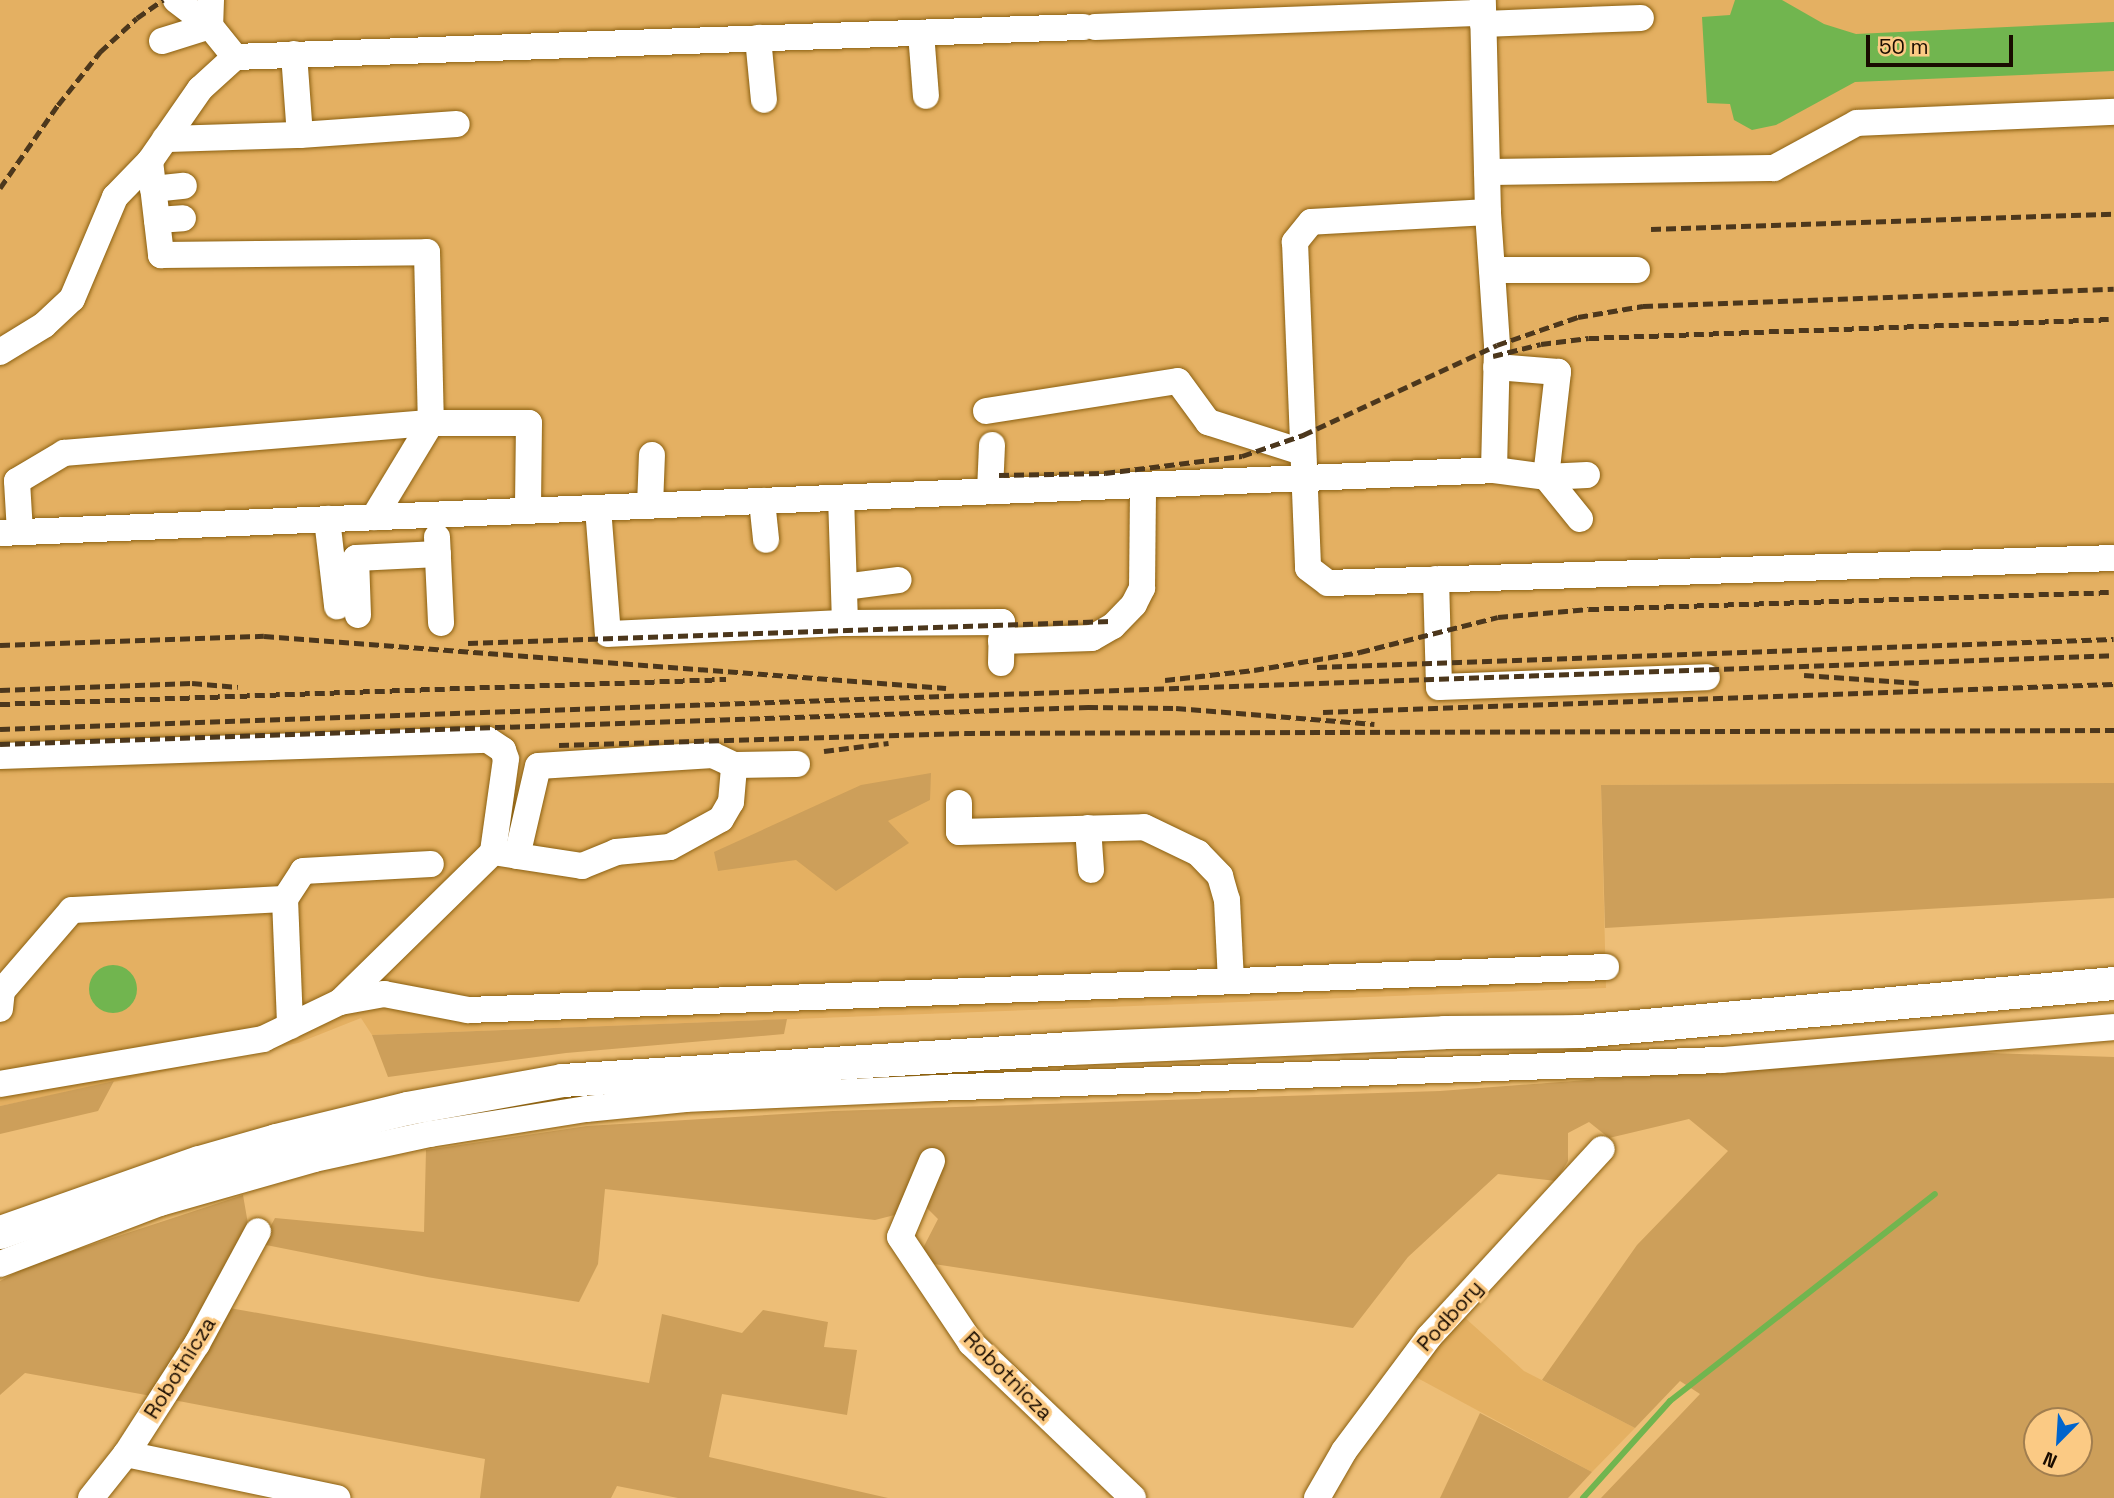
<!DOCTYPE html>
<style>
body{margin:0}
#map{position:relative;width:2114px;height:1498px;overflow:hidden;background:#edbe77;font-family:"Space Grotesk",sans-serif}
div>[style]{position:absolute}
.built>*{inset:0;background:#e4b062}
.green>*{inset:0;background:#cd9f5a}
.water>*{inset:0;background:#71b54f}
.round{border-radius:50%}
.stream>*{height:6px;margin:-3px;padding:0 3px;transform-origin:3px;border-radius:3px;background:#71b54f}
.roads{filter:drop-shadow(0 0 2px #8b6010) drop-shadow(0 0 2px #8b6010)}
.minor>*{height:26px;margin:-13px;padding:0 13px;transform-origin:13px;border-radius:13px;background:#fff}
.major>*{height:33px;margin:-16.5px;padding:0 16.5px;transform-origin:16.5px;border-radius:16.5px;background:#fff}
.rail>*{height:5px;margin-top:-2.5px;transform-origin:0;background:repeating-linear-gradient(90deg,#4c371c 0 10px,transparent 0 15px)}
span{translate:-50% -50%;white-space:nowrap;text-align:center;line-height:1.15;-webkit-text-stroke:7px #fbca84;paint-order:stroke}
.street-label{font-size:21px;color:#190c00}
.north{position:absolute;left:2023px;top:1407px;width:70px;height:70px;box-sizing:border-box;background:#fbca84;border:2px solid #a17e4f;border-radius:50%;rotate:204deg;font-size:19px;font-weight:700;line-height:28px;text-align:center;color:#190c00}
.north::after{content:'';display:block;margin:auto;width:24px;height:32px;background:#0064cc;clip-path:polygon(50% 0,100% 100%,50% 72%,0 100%)}
.scale{position:absolute;left:1866px;top:35px;width:147px;height:32px;box-sizing:border-box;border:4px solid #190c00;border-top:0;padding-left:9px;font-size:21px;line-height:24px;white-space:nowrap;color:#190c00;-webkit-text-stroke:5px #fbca84;paint-order:stroke}
</style>
<div id="map">
<div class="built">
<div style="clip-path:polygon(0 0,2114px 0,2114px 783px,1601px 785px,1606px 988px,372px 1035px,361px 1018px,298px 1043px,0 1106px)"></div>
<div style="clip-path:polygon(1463px 1316px,1524px 1371px,1635px 1428px,1592px 1472px,1410px 1374px)"></div>
</div>
<div class="green">
<div style="clip-path:polygon(931px 773px,930px 800px,888px 821px,909px 843px,836px 891px,796px 860px,718px 871px,714px 852px,861px 785px)"></div>
<div style="clip-path:polygon(2114px 783px,2114px 898px,1605px 928px,1601px 785px)"></div>
<div style="clip-path:polygon(787px 1019px,784px 1034px,566px 1053px,388px 1077px,372px 1035px)"></div>
<div style="clip-path:polygon(evenodd,1959px 1052px,2114px 1057px,2114px 1498px,1601px 1498px,1700px 1394px,1680px 1381px,1635px 1428px,1542px 1380px,1637px 1245px,1728px 1151px,1689px 1119px,1609px 1138px,1589px 1122px,1568px 1133px,1568px 1161px,1556px 1181px,1498px 1174px,1408px 1257px,1353px 1328px,934px 1264px,922px 1250px,938px 1219px,926px 1207px,875px 1220px,605px 1189px,598px 1264px,579px 1302px,427px 1277px,261px 1244px,275px 1218px,424px 1232px,426px 1150px,587px 1126px,833px 1111px,1440px 1091px,1959px 1052px,2037px 1421px,2079px 1421px,2079px 1463px,2037px 1463px,2037px 1421px)"></div>
<div style="clip-path:polygon(114px 1081px,98px 1111px,0 1134px,0 1106px)"></div>
<div style="clip-path:polygon(243px 1195px,248px 1224px,157px 1397px,25px 1373px,0 1395px,0 1281px,30px 1265px)"></div>
<div style="clip-path:polygon(224px 1307px,649px 1383px,662px 1314px,742px 1333px,763px 1310px,828px 1322px,824px 1347px,857px 1350px,847px 1415px,722px 1394px,709px 1457px,888px 1498px,678px 1498px,617px 1486px,611px 1498px,480px 1498px,485px 1459px,168px 1399px)"></div>
<div style="clip-path:polygon(1480px 1413px,1592px 1472px,1568px 1498px,1440px 1498px)"></div>
</div>
<div class="water">
<div style="clip-path:polygon(1735px 0,1782px 0,1824px 24px,1856px 34px,2114px 22px,2114px 71px,1855px 82px,1776px 125px,1752px 130px,1734px 120px,1730px 104px,1707px 103px,1702px 17px,1730px 15px)"></div>
<div class="round" style="left:89px;top:965px;width:48px;height:48px"></div>
</div>
<div class="stream">
<div style="left:1583px;top:1498px;width:130px;rotate:-48.1deg"></div>
<div style="left:1670px;top:1401px;width:336px;rotate:-38deg"></div>
</div>
<div class="roads">
<div class="minor">
<div style="left:211px;top:0;width:26px;rotate:92deg"></div>
<div style="left:210px;top:26px;width:40px;rotate:51deg"></div>
<div style="left:1483px;top:24px;width:158px;rotate:-2.2deg"></div>
<div style="left:1095px;top:27px;width:388px;rotate:-2.1deg"></div>
<div style="left:921px;top:33px;width:63px;rotate:85.5deg"></div>
<div style="left:758px;top:38px;width:62px;rotate:84.5deg"></div>
<div style="left:162px;top:41px;width:50px;rotate:-17.4deg"></div>
<div style="left:210px;top:26px;width:43px;rotate:-142.6deg"></div>
<div style="left:294px;top:54px;width:81px;rotate:85.8deg"></div>
<div style="left:300px;top:135px;width:157px;rotate:-4deg"></div>
<div style="left:165px;top:139px;width:135px;rotate:-1.7deg"></div>
<div style="left:150px;top:161px;width:95px;rotate:83.3deg"></div>
<div style="left:161px;top:255px;width:266px;rotate:-0.6deg"></div>
<div style="left:427px;top:252px;width:171px;rotate:88.7deg"></div>
<div style="left:431px;top:423px;width:98px"></div>
<div style="left:529px;top:423px;width:88px;rotate:90.7deg"></div>
<div style="left:1487px;top:172px;width:287px;rotate:-0.8deg"></div>
<div style="left:1774px;top:168px;width:94px;rotate:-28.5deg"></div>
<div style="left:1857px;top:123px;width:257px;rotate:-2.5deg"></div>
<div style="left:153px;top:189px;width:31px;rotate:-6deg"></div>
<div style="left:1488px;top:212px;width:177px;rotate:176.8deg"></div>
<div style="left:1311px;top:222px;width:26px;rotate:129deg"></div>
<div style="left:1295px;top:242px;width:326px;rotate:87.7deg"></div>
<div style="left:1308px;top:568px;width:25px;rotate:37deg"></div>
<div style="left:1328px;top:583px;width:786px;rotate:-1.82deg"></div>
<div style="left:157px;top:220px;width:26px;rotate:-4deg"></div>
<div style="left:1492px;top:270px;width:145px"></div>
<div style="left:0;top:352px;width:52px;rotate:-31.5deg"></div>
<div style="left:44px;top:325px;width:38px;rotate:-43deg"></div>
<div style="left:72px;top:299px;width:111px;rotate:-67.1deg"></div>
<div style="left:115px;top:197px;width:50px;rotate:-45.8deg"></div>
<div style="left:150px;top:161px;width:88px;rotate:-55.2deg"></div>
<div style="left:200px;top:89px;width:47px;rotate:-42.4deg"></div>
<div style="left:235px;top:57px;width:849px;rotate:-2.03deg"></div>
<div style="left:986px;top:411px;width:194px;rotate:-8.9deg"></div>
<div style="left:1178px;top:381px;width:51px;rotate:53.8deg"></div>
<div style="left:1208px;top:422px;width:99px;rotate:17.7deg"></div>
<div style="left:1494px;top:470px;width:52px;rotate:7.7deg"></div>
<div style="left:1546px;top:477px;width:106px;rotate:-83.5deg"></div>
<div style="left:1558px;top:372px;width:62px;rotate:-175.4deg"></div>
<div style="left:990px;top:491px;width:46px;rotate:-87.5deg"></div>
<div style="left:762px;top:501px;width:39px;rotate:84deg"></div>
<div style="left:650px;top:506px;width:51px;rotate:-87.8deg"></div>
<div style="left:598px;top:508px;width:126px;rotate:85.5deg"></div>
<div style="left:608px;top:634px;width:237px;rotate:-2.7deg"></div>
<div style="left:845px;top:623px;width:125px;rotate:-91.8deg"></div>
<div style="left:327px;top:519px;width:88px;rotate:83.4deg"></div>
<div style="left:1580px;top:519px;width:54px;rotate:-129deg"></div>
<div style="left:1546px;top:477px;width:41px;rotate:-2.8deg"></div>
<div style="left:20px;top:532px;width:51px;rotate:-93.4deg"></div>
<div style="left:17px;top:481px;width:55px;rotate:-30.8deg"></div>
<div style="left:64px;top:453px;width:368px;rotate:-4.7deg"></div>
<div style="left:431px;top:423px;width:110px;rotate:121.2deg"></div>
<div style="left:0;top:533px;width:1495px;rotate:-2.41deg"></div>
<div style="left:1494px;top:470px;width:125px;rotate:-88.6deg"></div>
<div style="left:1497px;top:345px;width:133px;rotate:-93.9deg"></div>
<div style="left:1488px;top:212px;width:212px;rotate:-91.4deg"></div>
<div style="left:437px;top:537px;width:86px;rotate:87.3deg"></div>
<div style="left:1436px;top:579px;width:108px;rotate:88.4deg"></div>
<div style="left:1439px;top:687px;width:268px;rotate:-2.1deg"></div>
<div style="left:844px;top:587px;width:55px;rotate:-7.3deg"></div>
<div style="left:358px;top:615px;width:57px;rotate:-92deg"></div>
<div style="left:356px;top:558px;width:82px;rotate:-2.8deg"></div>
<div style="left:845px;top:623px;width:157px;rotate:-0.4deg"></div>
<div style="left:1002px;top:622px;width:41px;rotate:91.4deg"></div>
<div style="left:1001px;top:641px;width:91px;rotate:-1.9deg"></div>
<div style="left:1092px;top:638px;width:24px;rotate:-30deg"></div>
<div style="left:1113px;top:626px;width:30px;rotate:-46deg"></div>
<div style="left:1134px;top:604px;width:18px;rotate:-63deg"></div>
<div style="left:1142px;top:588px;width:103px;rotate:-89.4deg"></div>
<div style="left:0;top:756px;width:488px;rotate:-1.9deg"></div>
<div style="left:488px;top:740px;width:18px;rotate:34deg"></div>
<div style="left:503px;top:750px;width:9px;rotate:72deg"></div>
<div style="left:506px;top:759px;width:94px;rotate:98deg"></div>
<div style="left:734px;top:765px;width:63px;rotate:-0.9deg"></div>
<div style="left:959px;top:803px;width:29px;rotate:90deg"></div>
<div style="left:959px;top:832px;width:185px;rotate:-1.5deg"></div>
<div style="left:1144px;top:827px;width:60px;rotate:25.7deg"></div>
<div style="left:1198px;top:853px;width:32px;rotate:46deg"></div>
<div style="left:1220px;top:876px;width:25px;rotate:74deg"></div>
<div style="left:1227px;top:900px;width:81px;rotate:87.2deg"></div>
<div style="left:1088px;top:828px;width:42px;rotate:85.9deg"></div>
<div style="left:285px;top:899px;width:33px;rotate:-57deg"></div>
<div style="left:303px;top:871px;width:128px;rotate:-3.1deg"></div>
<div style="left:340px;top:1002px;width:214px;rotate:-44.4deg"></div>
<div style="left:493px;top:852px;width:24px;rotate:9deg"></div>
<div style="left:517px;top:856px;width:66px;rotate:8.7deg"></div>
<div style="left:582px;top:866px;width:37px;rotate:-22deg"></div>
<div style="left:616px;top:852px;width:54px;rotate:-5.3deg"></div>
<div style="left:670px;top:847px;width:58px;rotate:-28.8deg"></div>
<div style="left:721px;top:819px;width:20px;rotate:-60deg"></div>
<div style="left:731px;top:802px;width:37px;rotate:-85deg"></div>
<div style="left:734px;top:765px;width:23px;rotate:-155deg"></div>
<div style="left:713px;top:755px;width:175px;rotate:176.4deg"></div>
<div style="left:538px;top:766px;width:92px;rotate:103.1deg"></div>
<div style="left:0;top:1009px;width:18px;rotate:-84deg"></div>
<div style="left:2px;top:991px;width:107px;rotate:-49.2deg"></div>
<div style="left:72px;top:910px;width:213px;rotate:-3deg"></div>
<div style="left:285px;top:899px;width:127px;rotate:87.7deg"></div>
<div style="left:0;top:1084px;width:267px;rotate:-9.7deg"></div>
<div style="left:263px;top:1039px;width:85px;rotate:-25.7deg"></div>
<div style="left:340px;top:1002px;width:45px;rotate:-10.3deg"></div>
<div style="left:384px;top:994px;width:86px;rotate:10.8deg"></div>
<div style="left:468px;top:1010px;width:1139px;rotate:-2.16deg"></div>
<div style="left:932px;top:1161px;width:82px;rotate:112.8deg"></div>
<div style="left:900px;top:1237px;width:128px;rotate:56.2deg"></div>
<div style="left:971px;top:1343px;width:224px;rotate:43.7deg"></div>
<div style="left:0;top:1264px;width:171px;rotate:-20.9deg"></div>
<div style="left:160px;top:1203px;width:160px;rotate:-15.9deg"></div>
<div style="left:314px;top:1159px;width:119px;rotate:-12.2deg"></div>
<div style="left:430px;top:1134px;width:158px;rotate:-9.1deg"></div>
<div style="left:586px;top:1109px;width:100px;rotate:-5.7deg"></div>
<div style="left:686px;top:1099px;width:248px;rotate:-2.5deg"></div>
<div style="left:934px;top:1088px;width:788px;rotate:-2.04deg"></div>
<div style="left:1722px;top:1060px;width:393px;rotate:-4.8deg"></div>
<div style="left:126px;top:1454px;width:216px;rotate:11.8deg"></div>
<div style="left:91px;top:1498px;width:56px;rotate:-51.5deg"></div>
<div style="left:126px;top:1454px;width:131px;rotate:-57.2deg"></div>
<div style="left:197px;top:1344px;width:128px;rotate:-61.6deg"></div>
<div style="left:1317px;top:1498px;width:54px;rotate:-60.1deg"></div>
<div style="left:1344px;top:1451px;width:142px;rotate:-53.3deg"></div>
<div style="left:1429px;top:1337px;width:255px;rotate:-47.4deg"></div>
</div>
<div class="major">
<div style="left:0;top:1232px;width:211px;rotate:-19.4deg"></div>
<div style="left:199px;top:1162px;width:80px;rotate:-15.9deg"></div>
<div style="left:276px;top:1140px;width:135px;rotate:-13.7deg"></div>
<div style="left:407px;top:1108px;width:158px;rotate:-10.2deg"></div>
<div style="left:562px;top:1080px;width:509px;rotate:-3.6deg"></div>
<div style="left:1070px;top:1048px;width:374px;rotate:-2.4deg"></div>
<div style="left:1444px;top:1032px;width:135px;rotate:-0.4deg"></div>
<div style="left:1579px;top:1031px;width:537px;rotate:-5.13deg"></div>
</div>
</div>
<div class="rail">
<div style="left:0;top:188px;width:101px;rotate:-55.1deg"></div>
<div style="left:58px;top:105px;width:68px;rotate:-51.6deg"></div>
<div style="left:100px;top:52px;width:50px;rotate:-42.6deg"></div>
<div style="left:137px;top:18px;width:32px;rotate:-35deg"></div>
<div style="left:1651px;top:229px;width:463px;rotate:-1.9deg"></div>
<div style="left:1493px;top:356px;width:49px;rotate:-14deg"></div>
<div style="left:1541px;top:344px;width:48px;rotate:-7.1deg"></div>
<div style="left:1589px;top:338px;width:525px;rotate:-2.07deg"></div>
<div style="left:999px;top:475px;width:106px;rotate:-1.1deg"></div>
<div style="left:1105px;top:473px;width:138px;rotate:-7.1deg"></div>
<div style="left:1242px;top:456px;width:65px;rotate:-19deg"></div>
<div style="left:1303px;top:435px;width:214px;rotate:-24.9deg"></div>
<div style="left:1497px;top:345px;width:86px;rotate:-19.1deg"></div>
<div style="left:1578px;top:317px;width:66px;rotate:-9.6deg"></div>
<div style="left:1643px;top:306px;width:471px;rotate:-2.1deg"></div>
<div style="left:468px;top:643px;width:643px;rotate:-1.96deg"></div>
<div style="left:0;top:645px;width:264px;rotate:-2deg"></div>
<div style="left:264px;top:636px;width:684px;rotate:4.36deg"></div>
<div style="left:1317px;top:667px;width:797px;rotate:-2.01deg"></div>
<div style="left:1804px;top:675px;width:115px;rotate:4deg"></div>
<div style="left:1165px;top:680px;width:90px;rotate:-6.4deg"></div>
<div style="left:1254px;top:670px;width:108px;rotate:-9.6deg"></div>
<div style="left:1360px;top:652px;width:142px;rotate:-14.2deg"></div>
<div style="left:1498px;top:617px;width:91px;rotate:-5deg"></div>
<div style="left:1589px;top:609px;width:525px;rotate:-1.85deg"></div>
<div style="left:0;top:690px;width:192px;rotate:-2.1deg"></div>
<div style="left:192px;top:683px;width:46px;rotate:5deg"></div>
<div style="left:0;top:704px;width:726px;rotate:-1.97deg"></div>
<div style="left:1323px;top:712px;width:791px;rotate:-2.03deg"></div>
<div style="left:0;top:729px;width:2115px;rotate:-2deg"></div>
<div style="left:0;top:744px;width:1089px;rotate:-1.95deg"></div>
<div style="left:1088px;top:707px;width:88px;rotate:0.7deg"></div>
<div style="left:1176px;top:708px;width:199px;rotate:4.6deg"></div>
<div style="left:559px;top:745px;width:406px;rotate:-1.7deg"></div>
<div style="left:965px;top:733px;width:1149px;rotate:-0.15deg"></div>
<div style="left:824px;top:751px;width:65px;rotate:-7deg"></div>
</div>
<div class="street-label">
<span style="left:1450px;top:1316px;rotate:-48deg">Podbory</span>
<span style="left:180px;top:1368px;rotate:-58deg">Robotnicza</span>
<span style="left:1008px;top:1376px;rotate:45deg">Robotnicza</span>
</div>
<div class="north">N</div>
<div class="scale">50 m</div>
</div>
